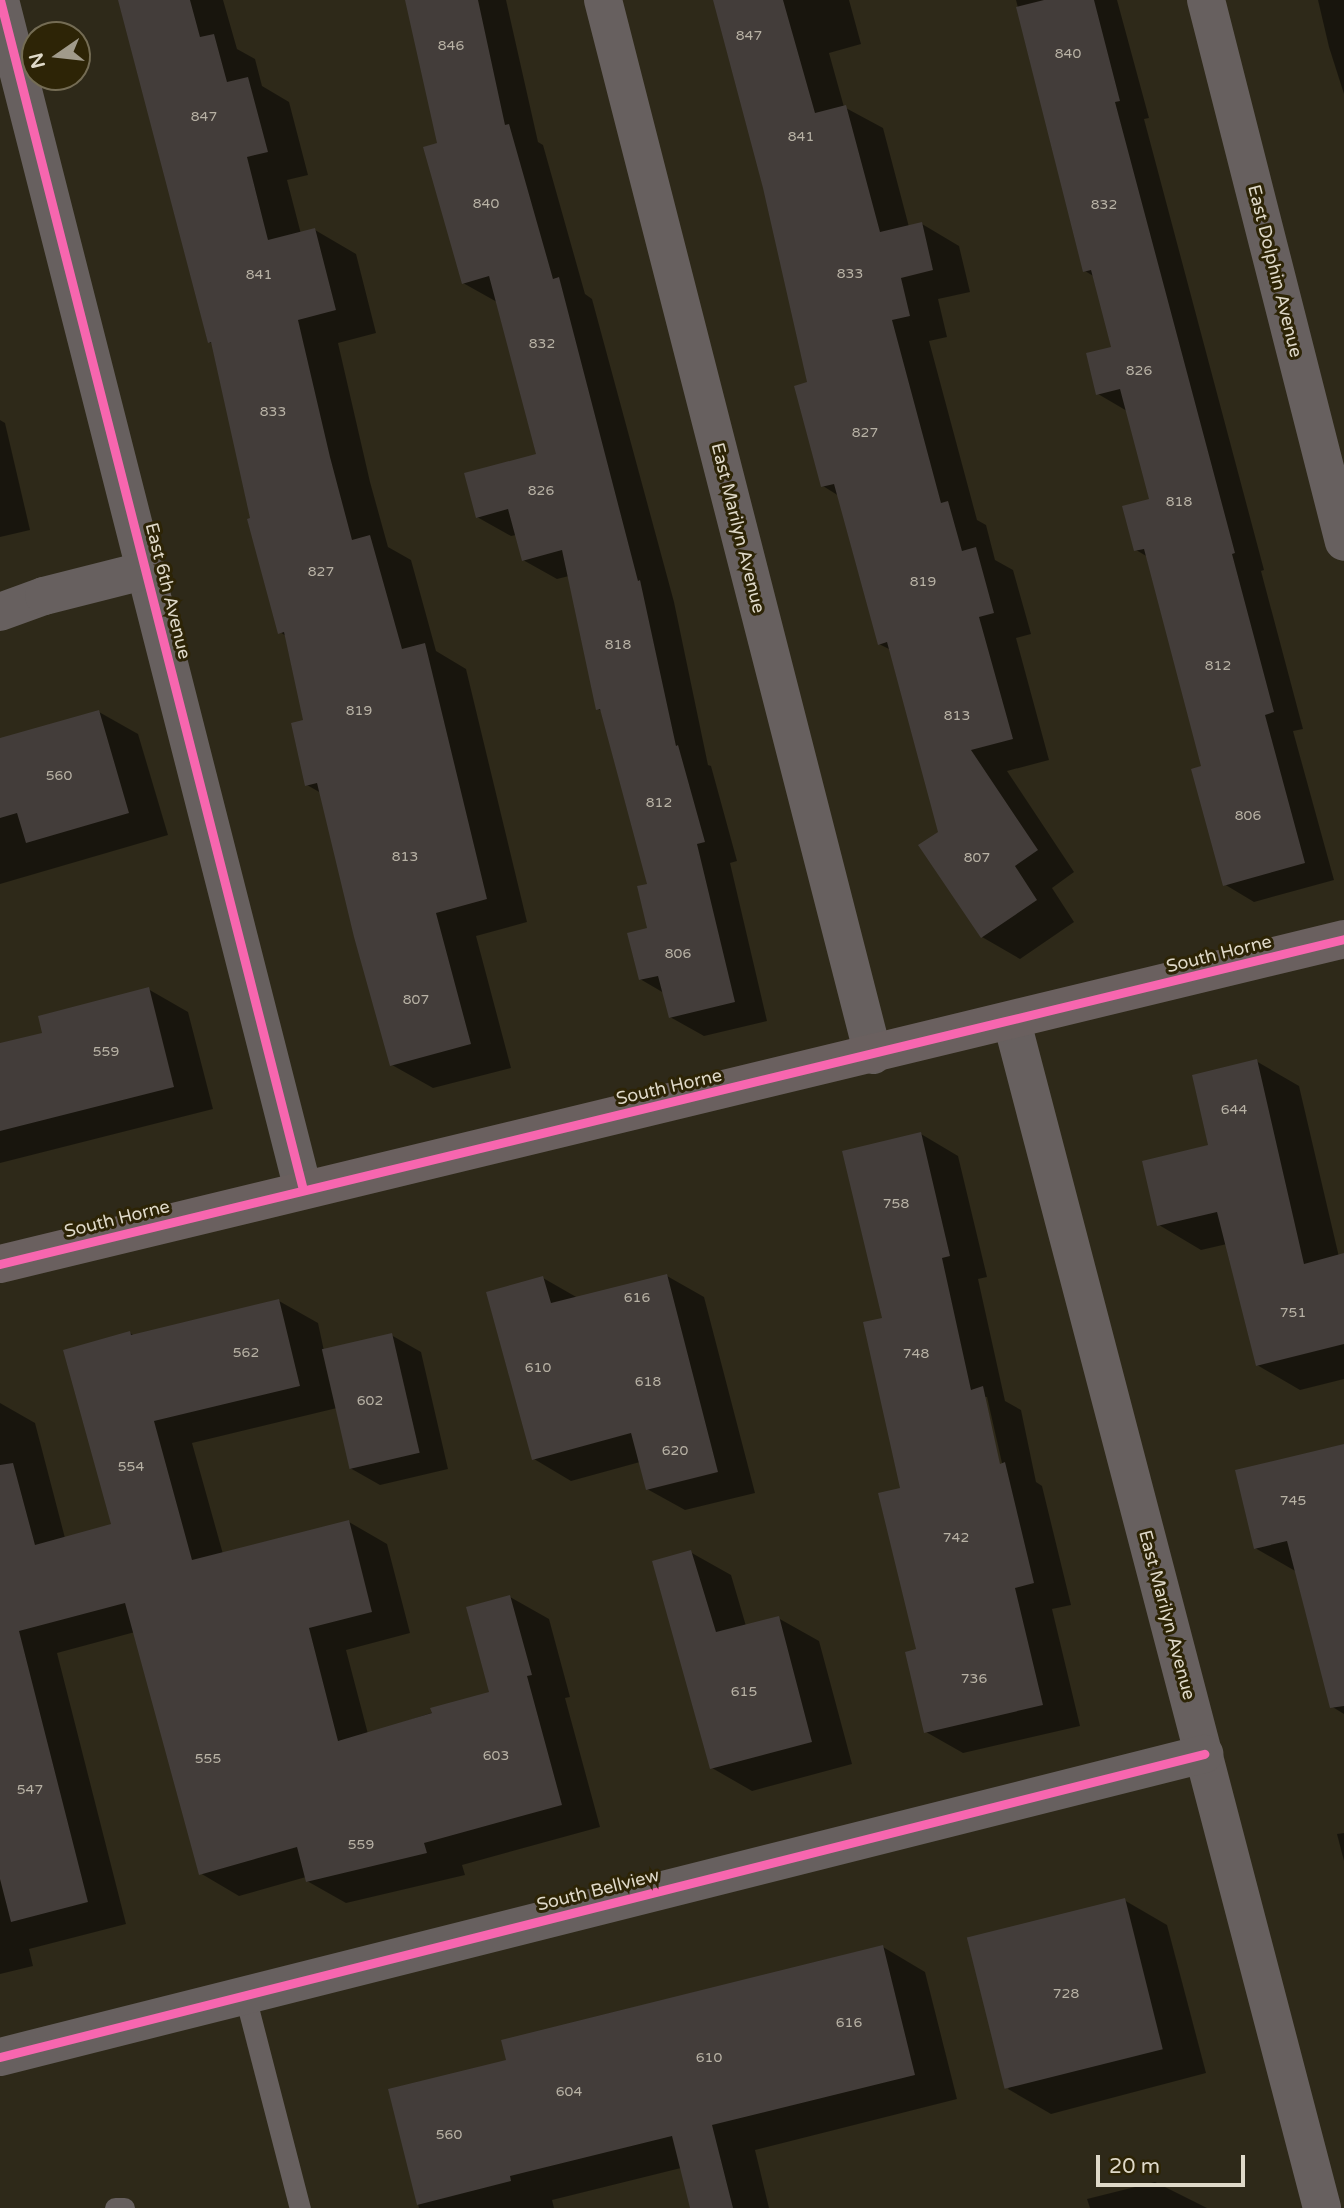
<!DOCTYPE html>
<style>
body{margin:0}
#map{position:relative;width:1344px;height:2208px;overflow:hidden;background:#2e2919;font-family:"Varela Round",sans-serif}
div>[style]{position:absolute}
.shadow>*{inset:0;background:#0007}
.building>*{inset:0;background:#433d3a;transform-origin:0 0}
.lane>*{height:21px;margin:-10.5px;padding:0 10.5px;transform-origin:10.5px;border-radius:10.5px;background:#67605f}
.street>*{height:38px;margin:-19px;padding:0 19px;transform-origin:19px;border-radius:19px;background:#67605f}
.secondary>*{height:38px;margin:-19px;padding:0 19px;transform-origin:19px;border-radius:19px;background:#6a605f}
.cycleway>*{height:9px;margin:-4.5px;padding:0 4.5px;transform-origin:4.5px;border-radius:4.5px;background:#f766af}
span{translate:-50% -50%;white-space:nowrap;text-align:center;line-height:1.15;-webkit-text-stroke:6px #2d2406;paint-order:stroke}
.number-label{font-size:14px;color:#b8b2a5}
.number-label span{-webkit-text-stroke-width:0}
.street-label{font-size:18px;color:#dfd9c9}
.north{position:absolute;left:21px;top:21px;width:70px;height:70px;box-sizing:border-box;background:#2d2406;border:2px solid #746c54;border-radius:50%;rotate:256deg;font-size:19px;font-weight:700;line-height:28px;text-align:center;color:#dfd9c9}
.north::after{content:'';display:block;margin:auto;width:24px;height:32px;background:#a19b8b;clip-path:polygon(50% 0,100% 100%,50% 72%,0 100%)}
.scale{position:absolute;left:1096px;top:2155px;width:149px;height:32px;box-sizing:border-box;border:4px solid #dfd9c9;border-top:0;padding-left:9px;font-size:21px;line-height:24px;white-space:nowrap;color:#dfd9c9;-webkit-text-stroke:5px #2d2406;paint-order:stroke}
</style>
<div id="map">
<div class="shadow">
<div style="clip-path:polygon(119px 0,223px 0,237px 49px,255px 59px,262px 86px,289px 102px,308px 175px,287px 180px,301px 234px,315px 230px,356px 254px,376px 333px,338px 343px,370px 482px,388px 547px,411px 560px,436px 651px,466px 669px,527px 922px,476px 936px,511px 1068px,433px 1088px,392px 1065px,321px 793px,307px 785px,305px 721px,286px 636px,280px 632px,214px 344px,209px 342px)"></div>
<div style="clip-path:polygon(407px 0,506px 0,538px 142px,543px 145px,585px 294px,592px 299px,674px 602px,708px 765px,711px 766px,737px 861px,730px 863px,767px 1021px,704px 1036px,670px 1017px,664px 993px,640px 979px,649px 929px,649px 885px,603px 712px,598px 709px,569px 576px,557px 579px,523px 560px,516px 535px,511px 536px,477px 517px,538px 455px,497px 302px,463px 283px,439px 145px)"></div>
<div style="clip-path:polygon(714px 0,849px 0,861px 44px,829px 53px,844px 107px,883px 128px,909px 227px,922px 224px,959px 246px,970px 292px,938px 299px,947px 337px,929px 341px,977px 520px,986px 525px,995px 560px,1013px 570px,1031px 634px,1016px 638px,1049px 760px,1007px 771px,1074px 872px,1052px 888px,1074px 922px,1020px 959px,982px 937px,940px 833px,891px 650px,879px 644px,839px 496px,823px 486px,809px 384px,765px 188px)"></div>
<div style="clip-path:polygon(1016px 0,1117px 0,1149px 118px,1144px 119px,1264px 570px,1261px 571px,1303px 729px,1293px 731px,1334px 880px,1254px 902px,1224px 884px,1203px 767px,1148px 557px,1136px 550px,1151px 500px,1127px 411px,1098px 394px,1113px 348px,1095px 277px,1085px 271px)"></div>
<div style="clip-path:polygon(1318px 0,1344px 0,1344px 94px,1329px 47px)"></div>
<div style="clip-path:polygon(0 420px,5px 423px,30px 530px,0 537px)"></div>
<div style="clip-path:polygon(99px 712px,138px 734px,168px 835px,0 884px,0 740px)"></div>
<div style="clip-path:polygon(148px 989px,188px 1012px,213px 1109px,0 1163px,0 1045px,44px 1035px)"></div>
<div style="clip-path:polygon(1256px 1061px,1299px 1086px,1339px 1257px,1344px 1255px,1344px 1379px,1300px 1390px,1257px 1365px,1227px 1244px,1201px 1250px,1159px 1225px,1210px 1146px)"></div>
<div style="clip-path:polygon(evenodd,921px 1134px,958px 1156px,987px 1277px,978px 1279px,1005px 1401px,1021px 1410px,1036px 1482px,1042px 1486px,1071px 1605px,1052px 1609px,1080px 1726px,963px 1753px,926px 1732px,884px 1319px,921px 1134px,984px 1397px,987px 1397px,1004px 1472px,1000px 1472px,984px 1397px)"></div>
<div style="clip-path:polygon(667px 1276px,704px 1297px,755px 1493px,685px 1510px,647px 1489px,640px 1462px,571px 1481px,534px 1459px,543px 1278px,578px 1298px)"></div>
<div style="clip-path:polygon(279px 1301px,318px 1323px,324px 1351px,391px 1335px,421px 1352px,448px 1469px,380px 1485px,350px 1468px,337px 1408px,192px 1443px,223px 1554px,349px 1522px,387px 1544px,410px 1633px,346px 1650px,368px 1734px,491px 1693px,510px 1597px,549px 1619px,570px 1697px,565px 1698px,600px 1827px,462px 1865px,465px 1875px,346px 1903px,307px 1881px,306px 1877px,239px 1896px,200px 1873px,135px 1632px,57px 1653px,126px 1924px,29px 1949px,33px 1966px,0 1974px,0 1403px,35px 1423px,65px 1538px,113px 1526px,130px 1333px,135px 1336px)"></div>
<div style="clip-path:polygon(1344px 1446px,1344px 1714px,1331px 1706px,1297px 1572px,1255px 1548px)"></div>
<div style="clip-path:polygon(690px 1552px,731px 1575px,746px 1626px,778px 1618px,819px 1641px,852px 1764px,752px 1791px,712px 1768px)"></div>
<div style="clip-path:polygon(1344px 1833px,1344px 1861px,1337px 1834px)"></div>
<div style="clip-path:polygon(1124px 1900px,1167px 1925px,1206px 2073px,1051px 2114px,1008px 2089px)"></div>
<div style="clip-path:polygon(883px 1947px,925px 1972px,957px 2099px,755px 2150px,769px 2208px,691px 2208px,681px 2168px,552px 2200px,554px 2208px,419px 2208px,390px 2091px,508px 2061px)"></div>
<div style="clip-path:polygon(1155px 2182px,1207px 2208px,1090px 2208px,1087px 2199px)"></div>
</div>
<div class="building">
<div style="clip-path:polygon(118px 0,190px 0,200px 37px,214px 34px,227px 82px,248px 77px,268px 152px,247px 157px,268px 240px,315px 228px,336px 310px,298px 320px,330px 457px,352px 540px,370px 535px,402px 649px,425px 643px,487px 899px,436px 913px,471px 1044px,390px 1066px,354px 937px,317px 783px,305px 786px,291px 723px,303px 720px,284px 632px,278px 634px,247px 519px,250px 518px,211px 342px,208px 343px)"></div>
<div style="clip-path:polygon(405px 0,478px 0,505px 125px,509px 124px,553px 279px,559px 277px,638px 581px,640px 580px,676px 746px,678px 745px,705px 842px,697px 844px,735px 1002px,669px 1018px,658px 976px,639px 980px,627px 933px,647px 928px,637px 886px,647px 884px,600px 709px,596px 710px,562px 550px,522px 561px,508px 509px,476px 518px,464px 473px,536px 454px,489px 276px,462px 284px,423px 147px,437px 143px)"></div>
<div style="clip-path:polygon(713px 0,783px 0,815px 113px,846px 105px,880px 232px,922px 222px,933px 270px,901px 278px,910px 316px,892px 320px,941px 503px,948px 501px,962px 551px,976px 547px,994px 613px,979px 617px,1013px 739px,971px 750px,1038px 850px,1015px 866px,1037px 900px,981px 938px,918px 845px,938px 832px,887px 642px,878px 645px,834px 484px,821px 487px,794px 386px,807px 382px,763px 188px)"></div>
<div style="clip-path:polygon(1044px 0,1094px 0,1120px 101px,1115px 102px,1235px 553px,1232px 554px,1274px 712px,1265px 715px,1305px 863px,1223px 886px,1191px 769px,1201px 766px,1144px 549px,1134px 551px,1122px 506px,1149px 499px,1120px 389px,1096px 395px,1086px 353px,1111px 347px,1091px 270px,1083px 272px,1016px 7px)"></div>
<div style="clip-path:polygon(99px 710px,129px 813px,26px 843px,17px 813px,0 818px,0 738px)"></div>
<div style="clip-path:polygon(149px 987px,174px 1087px,0 1131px,0 1043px,42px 1033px,38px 1016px)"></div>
<div style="clip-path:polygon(1257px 1059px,1304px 1264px,1344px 1253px,1344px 1344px,1256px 1366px,1217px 1212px,1157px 1226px,1142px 1161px,1208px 1145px,1192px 1075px)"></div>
<div style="clip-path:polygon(921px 1132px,950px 1256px,942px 1258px,971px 1390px,983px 1386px,1000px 1464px,1005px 1462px,1034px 1583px,1015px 1588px,1043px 1705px,924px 1733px,905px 1652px,916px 1649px,878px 1493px,900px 1488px,863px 1322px,882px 1318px,842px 1151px)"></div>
<div style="clip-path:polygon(667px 1274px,718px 1472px,646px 1490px,631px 1433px,532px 1460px,486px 1292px,543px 1276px,551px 1303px)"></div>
<div style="clip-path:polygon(279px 1299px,300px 1386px,154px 1421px,192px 1560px,349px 1520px,372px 1612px,309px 1628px,338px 1741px,432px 1713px,430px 1708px,489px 1692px,466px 1607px,510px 1595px,532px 1675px,527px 1676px,562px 1805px,424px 1843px,427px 1853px,306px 1882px,297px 1847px,199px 1875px,125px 1603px,19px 1631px,88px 1902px,11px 1922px,0 1879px,0 1465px,13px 1463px,35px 1545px,111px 1524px,63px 1350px,130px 1331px,131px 1335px)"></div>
<div style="left:392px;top:1333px;width:123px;height:72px;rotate:77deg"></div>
<div style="clip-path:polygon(1344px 1444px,1344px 1706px,1330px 1708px,1287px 1541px,1254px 1549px,1235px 1470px)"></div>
<div style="clip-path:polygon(691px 1550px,716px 1632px,779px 1616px,812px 1742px,710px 1769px,652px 1561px)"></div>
<div style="left:1125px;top:1898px;width:156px;height:163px;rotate:76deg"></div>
<div style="clip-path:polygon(883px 1945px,915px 2075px,712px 2125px,733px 2208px,690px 2208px,672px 2136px,510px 2176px,511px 2181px,417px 2205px,388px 2089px,506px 2060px,501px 2040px)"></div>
</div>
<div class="lane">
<div style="left:245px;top:1996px;width:219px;rotate:75.5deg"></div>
<div style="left:115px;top:2208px;width:9px"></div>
</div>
<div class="street">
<div style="left:0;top:0;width:1228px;rotate:75.71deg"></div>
<div style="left:603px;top:0;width:1089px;rotate:75.64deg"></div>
<div style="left:1206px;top:0;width:559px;rotate:75.72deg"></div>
<div style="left:0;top:612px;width:47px;rotate:-20deg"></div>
<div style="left:44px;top:596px;width:106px;rotate:-14.2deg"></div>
<div style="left:1012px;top:1022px;width:1226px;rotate:75.35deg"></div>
<div style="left:0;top:2057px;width:1242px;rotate:-14.13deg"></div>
</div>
<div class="secondary">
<div style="left:0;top:1264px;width:1383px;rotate:-13.59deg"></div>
</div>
<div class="cycleway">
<div style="left:0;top:0;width:1228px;rotate:75.71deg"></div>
<div style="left:0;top:1264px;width:1383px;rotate:-13.59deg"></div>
<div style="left:0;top:2057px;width:1242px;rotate:-14.13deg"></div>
</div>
<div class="number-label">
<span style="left:749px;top:36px">847</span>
<span style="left:451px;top:46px">846</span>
<span style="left:1068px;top:54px">840</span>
<span style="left:204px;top:117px">847</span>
<span style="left:801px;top:137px">841</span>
<span style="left:486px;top:204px">840</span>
<span style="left:1104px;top:205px">832</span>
<span style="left:850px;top:274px">833</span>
<span style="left:259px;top:275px">841</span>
<span style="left:542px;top:344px">832</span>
<span style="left:1139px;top:371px">826</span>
<span style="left:273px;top:412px">833</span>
<span style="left:865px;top:433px">827</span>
<span style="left:541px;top:491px">826</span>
<span style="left:1179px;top:502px">818</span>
<span style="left:321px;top:572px">827</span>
<span style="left:923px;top:582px">819</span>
<span style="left:618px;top:645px">818</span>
<span style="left:1218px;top:666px">812</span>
<span style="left:359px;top:711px">819</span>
<span style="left:957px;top:716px">813</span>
<span style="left:59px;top:776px">560</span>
<span style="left:659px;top:803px">812</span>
<span style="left:1248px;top:816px">806</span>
<span style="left:405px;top:857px">813</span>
<span style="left:977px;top:858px">807</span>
<span style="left:678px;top:954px">806</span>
<span style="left:416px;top:1000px">807</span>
<span style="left:106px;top:1052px">559</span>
<span style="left:1234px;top:1110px">644</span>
<span style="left:896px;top:1204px">758</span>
<span style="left:637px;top:1298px">616</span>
<span style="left:1293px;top:1313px">751</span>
<span style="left:246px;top:1353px">562</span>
<span style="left:916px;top:1354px">748</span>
<span style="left:538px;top:1368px">610</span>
<span style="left:648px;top:1382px">618</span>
<span style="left:370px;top:1401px">602</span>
<span style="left:675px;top:1451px">620</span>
<span style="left:131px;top:1467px">554</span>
<span style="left:1293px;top:1501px">745</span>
<span style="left:956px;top:1538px">742</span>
<span style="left:974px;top:1679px">736</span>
<span style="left:744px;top:1692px">615</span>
<span style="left:496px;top:1756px">603</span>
<span style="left:208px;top:1759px">555</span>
<span style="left:30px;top:1790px">547</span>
<span style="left:361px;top:1845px">559</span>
<span style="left:1066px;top:1994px">728</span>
<span style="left:849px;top:2023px">616</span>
<span style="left:709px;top:2058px">610</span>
<span style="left:569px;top:2092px">604</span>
<span style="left:449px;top:2135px">560</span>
</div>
<div class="street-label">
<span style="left:1275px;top:271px;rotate:76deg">East Dolphin Avenue</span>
<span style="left:738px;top:528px;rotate:76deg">East Marilyn Avenue</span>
<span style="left:168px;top:591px;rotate:76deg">East 6th Avenue</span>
<span style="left:1219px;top:954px;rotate:-14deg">South Horne</span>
<span style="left:669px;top:1087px;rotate:-13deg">South Horne</span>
<span style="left:117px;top:1219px;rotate:-14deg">South Horne</span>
<span style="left:1167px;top:1615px;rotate:75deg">East Marilyn Avenue</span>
<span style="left:598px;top:1890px;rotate:-14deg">South Bellview</span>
</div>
<div class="north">N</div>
<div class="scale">20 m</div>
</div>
